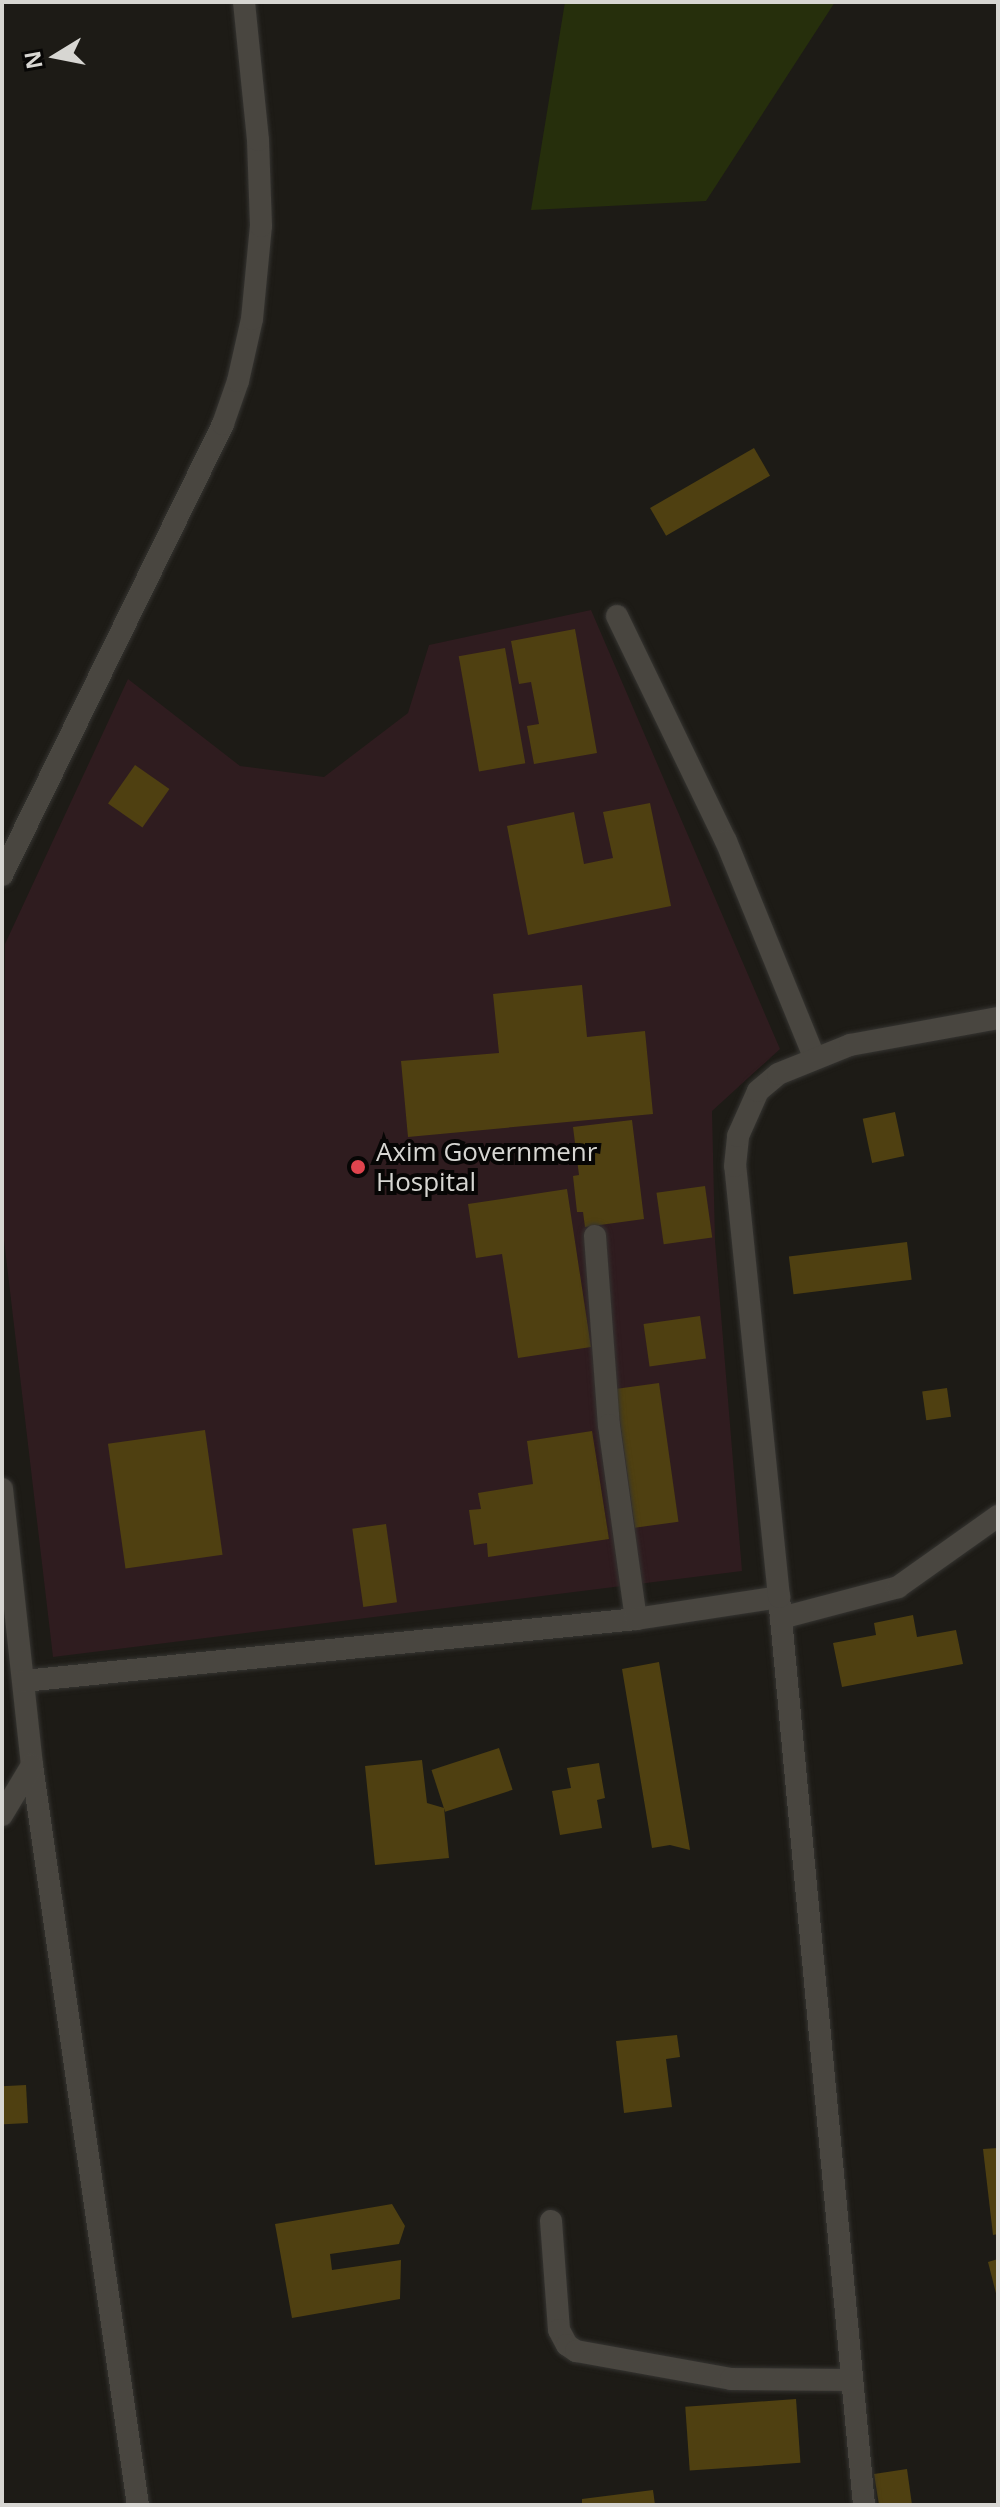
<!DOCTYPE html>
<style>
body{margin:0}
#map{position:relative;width:1000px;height:2507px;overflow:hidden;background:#1d1b16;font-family:"Open Sans",sans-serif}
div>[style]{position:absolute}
.medical>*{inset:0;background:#2f1c1f}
.green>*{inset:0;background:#262f0c}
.building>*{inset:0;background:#4f4011;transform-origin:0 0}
.roads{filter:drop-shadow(0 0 2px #353431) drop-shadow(0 0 2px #353431)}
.minor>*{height:22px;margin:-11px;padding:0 11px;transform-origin:11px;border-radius:11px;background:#494640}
.dots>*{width:22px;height:22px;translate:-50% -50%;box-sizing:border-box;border:4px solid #070605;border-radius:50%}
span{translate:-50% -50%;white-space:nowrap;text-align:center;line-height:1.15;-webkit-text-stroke:8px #070605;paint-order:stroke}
.poi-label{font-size:26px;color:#d7d6d2}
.left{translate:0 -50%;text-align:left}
.frame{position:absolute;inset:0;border:4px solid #d7d6d2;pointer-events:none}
.north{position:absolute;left:16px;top:16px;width:80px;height:80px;-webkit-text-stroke:6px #070605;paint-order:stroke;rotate:260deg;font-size:22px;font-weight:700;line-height:32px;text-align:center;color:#d7d6d2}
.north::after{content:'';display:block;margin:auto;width:28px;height:36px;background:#d7d6d2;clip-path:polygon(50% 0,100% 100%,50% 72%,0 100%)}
</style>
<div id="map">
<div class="medical">
<div style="clip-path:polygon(591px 610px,780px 1049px,712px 1111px,715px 1241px,742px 1571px,53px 1657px,2px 1223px,5px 944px,128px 679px,240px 766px,324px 777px,408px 713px,429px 645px)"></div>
</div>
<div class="green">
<div style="clip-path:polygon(565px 2px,835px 2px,706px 201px,531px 210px)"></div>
</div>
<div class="building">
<div style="left:754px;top:448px;width:32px;height:120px;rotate:60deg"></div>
<div style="clip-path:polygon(575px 629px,597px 753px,534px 764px,527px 726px,539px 724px,531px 682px,519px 684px,511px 641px)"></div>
<div style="left:505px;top:648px;width:117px;height:47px;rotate:80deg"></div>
<div style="left:135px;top:765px;width:42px;height:47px;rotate:35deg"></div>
<div style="clip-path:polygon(650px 803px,671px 906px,528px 935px,507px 826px,574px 812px,584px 864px,613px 858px,603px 812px)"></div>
<div style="clip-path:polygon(582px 985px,587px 1037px,645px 1031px,653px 1114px,408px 1137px,401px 1061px,499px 1053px,493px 994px)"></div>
<div style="left:895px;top:1112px;width:45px;height:33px;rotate:78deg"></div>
<div style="clip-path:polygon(632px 1120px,644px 1219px,585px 1227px,583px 1212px,577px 1212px,573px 1176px,579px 1175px,573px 1127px)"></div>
<div style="left:705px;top:1186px;width:52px;height:49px;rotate:82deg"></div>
<div style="clip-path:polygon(567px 1189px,591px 1347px,518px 1358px,502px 1254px,476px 1258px,468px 1204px)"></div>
<div style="left:907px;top:1242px;width:38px;height:119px;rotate:83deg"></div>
<div style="left:700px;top:1316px;width:43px;height:57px;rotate:82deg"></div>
<div style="left:659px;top:1383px;width:140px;height:44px;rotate:82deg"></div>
<div style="left:947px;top:1388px;width:29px;height:25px;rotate:82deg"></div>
<div style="left:205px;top:1430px;width:126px;height:98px;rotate:82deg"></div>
<div style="clip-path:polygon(592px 1431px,609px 1539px,488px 1557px,487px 1543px,474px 1545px,469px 1510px,481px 1509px,478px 1493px,533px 1484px,527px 1441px)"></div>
<div style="left:386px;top:1524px;width:79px;height:34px;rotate:82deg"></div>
<div style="clip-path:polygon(913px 1615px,917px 1637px,956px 1630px,963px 1664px,842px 1687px,833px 1643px,876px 1635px,874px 1623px)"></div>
<div style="clip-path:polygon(659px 1662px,690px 1850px,670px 1845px,652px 1848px,622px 1669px)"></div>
<div style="left:499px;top:1748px;width:44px;height:71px;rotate:72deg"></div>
<div style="clip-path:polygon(422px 1760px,427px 1803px,444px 1808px,449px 1858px,375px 1865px,365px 1766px)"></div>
<div style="clip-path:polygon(599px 1763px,605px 1798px,597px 1800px,602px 1828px,560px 1835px,552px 1791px,571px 1788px,567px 1768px)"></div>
<div style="clip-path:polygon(677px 2035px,680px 2057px,666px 2059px,672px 2107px,624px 2113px,616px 2041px)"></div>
<div style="left:26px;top:2085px;width:38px;height:24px;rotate:87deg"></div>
<div style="clip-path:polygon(998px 2148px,998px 2234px,993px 2235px,983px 2149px)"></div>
<div style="clip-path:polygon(392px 2204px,405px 2226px,399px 2244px,330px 2254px,332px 2270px,401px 2260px,400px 2299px,292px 2318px,275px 2224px)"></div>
<div style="clip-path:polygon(998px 2259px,998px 2297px,997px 2297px,988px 2262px)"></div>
<div style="left:796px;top:2399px;width:64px;height:111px;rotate:86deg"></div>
<div style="clip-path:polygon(907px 2469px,912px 2505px,879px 2505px,874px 2474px)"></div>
<div style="clip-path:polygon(653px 2490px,655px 2505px,582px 2505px,582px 2499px)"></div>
</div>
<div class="roads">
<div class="minor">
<div style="left:617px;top:616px;width:250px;rotate:64.2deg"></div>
<div style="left:726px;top:841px;width:233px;rotate:67.8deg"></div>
<div style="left:2px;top:875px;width:502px;rotate:-63.89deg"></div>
<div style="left:223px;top:424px;width:46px;rotate:-70.8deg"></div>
<div style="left:238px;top:381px;width:64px;rotate:-77.3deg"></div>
<div style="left:252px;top:319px;width:93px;rotate:-84.5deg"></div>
<div style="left:261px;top:226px;width:86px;rotate:-92deg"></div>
<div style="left:258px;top:140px;width:139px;rotate:-95.8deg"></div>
<div style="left:595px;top:1236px;width:190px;rotate:85.8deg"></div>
<div style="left:609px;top:1425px;width:196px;rotate:82.1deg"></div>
<div style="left:2px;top:1489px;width:278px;rotate:83.8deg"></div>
<div style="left:32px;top:1765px;width:748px;rotate:81.85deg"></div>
<div style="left:781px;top:1618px;width:121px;rotate:-14.8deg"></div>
<div style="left:898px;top:1587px;width:123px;rotate:-35.4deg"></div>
<div style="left:24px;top:1681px;width:615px;rotate:-5.78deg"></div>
<div style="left:636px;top:1619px;width:145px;rotate:-8.7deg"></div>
<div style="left:2px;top:1815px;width:58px;rotate:-59deg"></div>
<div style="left:551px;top:2221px;width:109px;rotate:85.8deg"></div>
<div style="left:559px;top:2330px;width:17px;rotate:62deg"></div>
<div style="left:567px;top:2345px;width:11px;rotate:34deg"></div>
<div style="left:576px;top:2351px;width:158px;rotate:10.2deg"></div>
<div style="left:731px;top:2379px;width:121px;rotate:0.5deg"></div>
<div style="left:864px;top:2505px;width:912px;rotate:-95.35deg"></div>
<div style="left:779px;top:1597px;width:433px;rotate:-95.8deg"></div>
<div style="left:735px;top:1166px;width:30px;rotate:-84deg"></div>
<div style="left:738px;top:1136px;width:49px;rotate:-66deg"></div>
<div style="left:758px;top:1091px;width:26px;rotate:-40deg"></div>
<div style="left:778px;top:1074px;width:78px;rotate:-21.9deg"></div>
<div style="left:850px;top:1045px;width:150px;rotate:-10.3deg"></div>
</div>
</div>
<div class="dots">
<div style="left:358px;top:1167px;background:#e0444e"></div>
</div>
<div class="poi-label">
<span class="left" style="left:376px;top:1167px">Axim Governmenr<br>Hospital</span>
</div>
<div class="frame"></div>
<div class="north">N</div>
</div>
